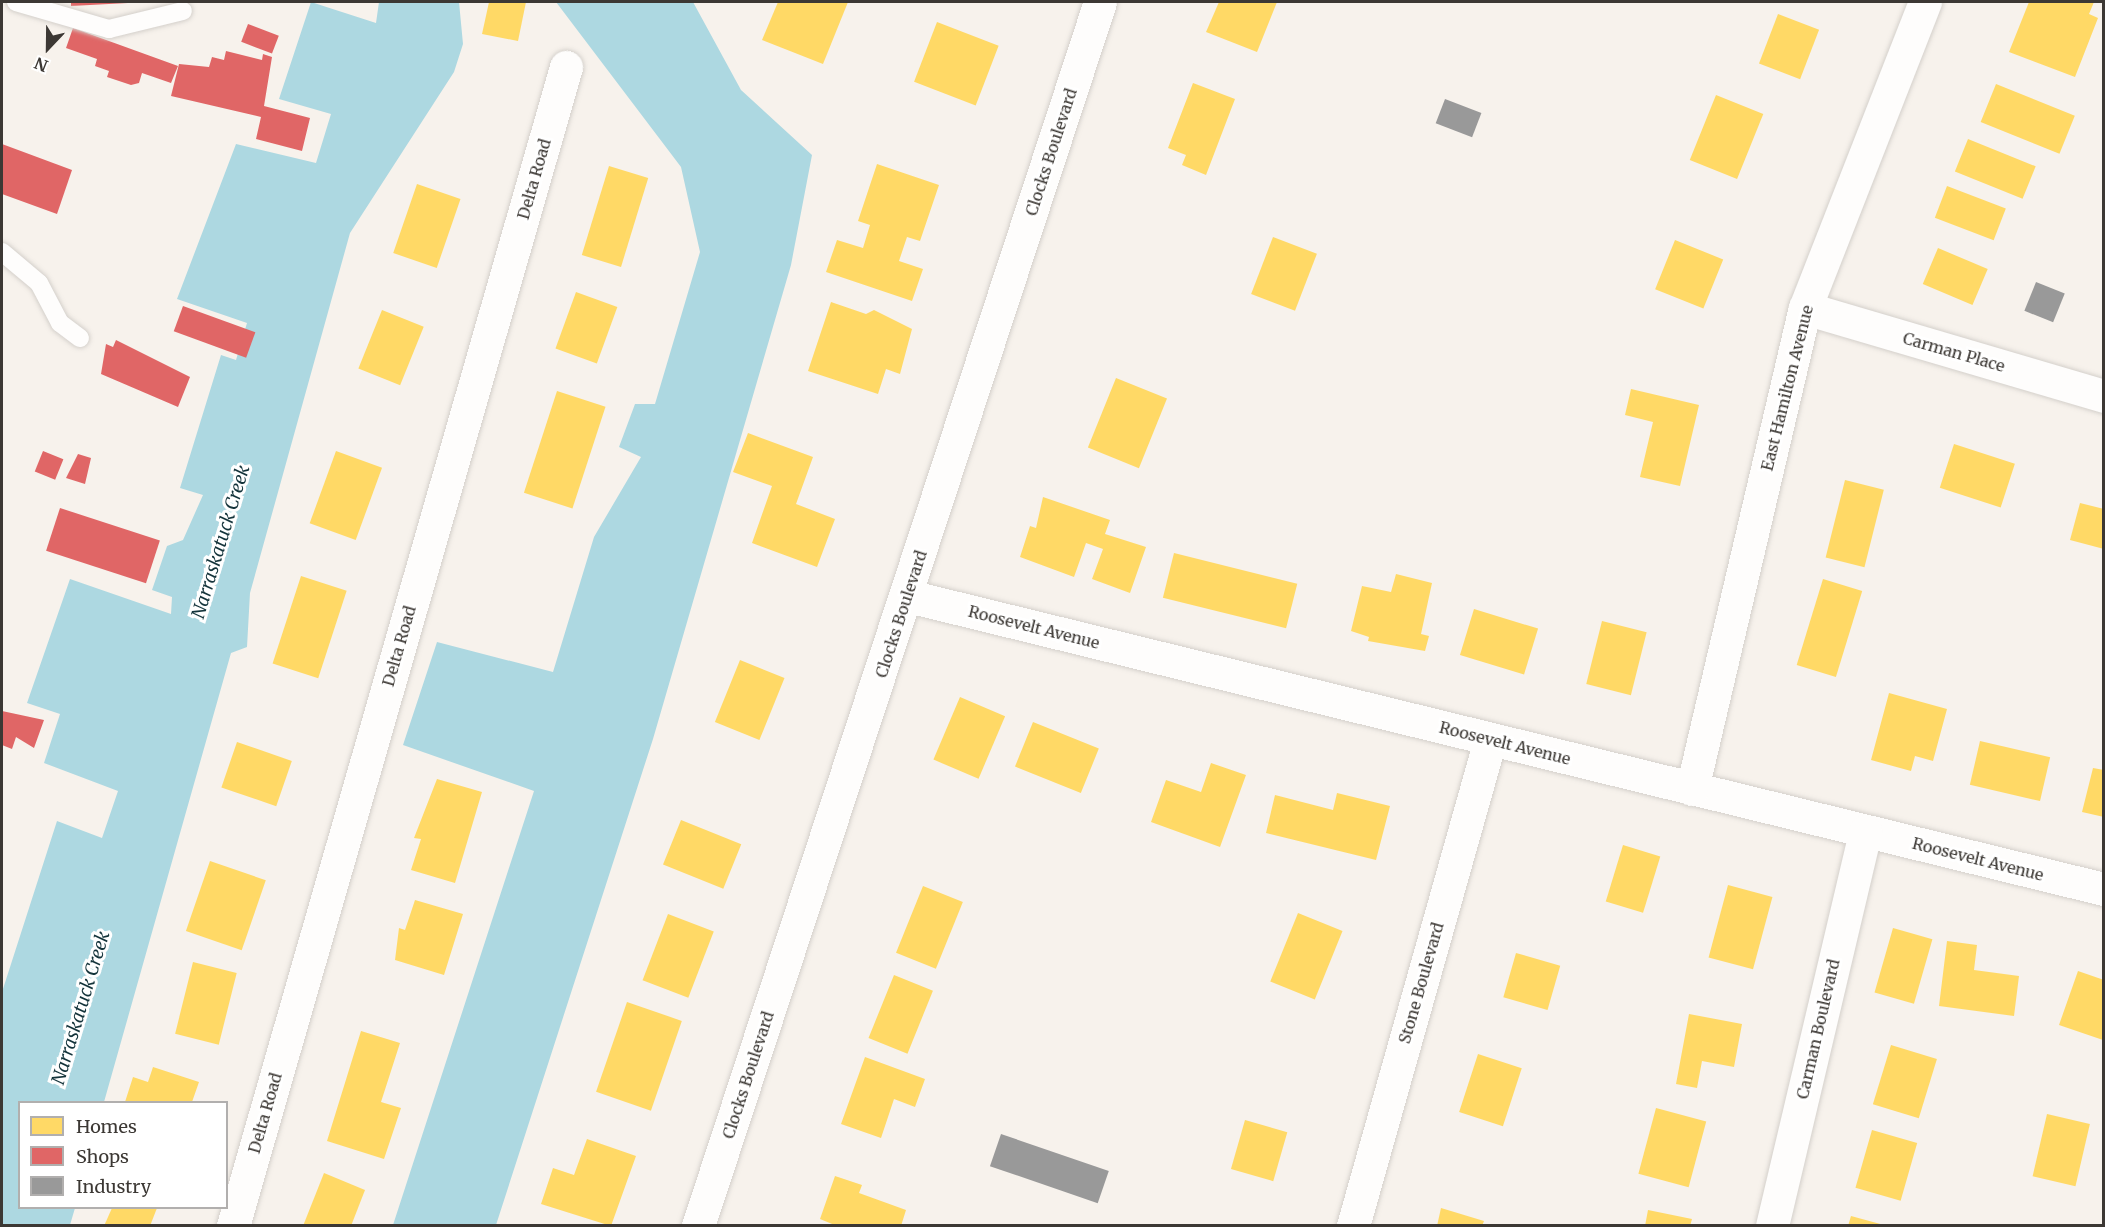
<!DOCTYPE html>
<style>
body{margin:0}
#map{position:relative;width:2105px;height:1227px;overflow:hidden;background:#f7f2ec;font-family:Merriweather,serif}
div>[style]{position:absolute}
.water>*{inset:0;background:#add8e1}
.homes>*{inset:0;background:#ffd966;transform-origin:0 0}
.shops>*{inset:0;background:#e06666;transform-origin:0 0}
.industry>*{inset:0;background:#999;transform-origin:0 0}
.roads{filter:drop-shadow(0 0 2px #d4d0cb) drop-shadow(0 0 2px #d4d0cb)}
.lane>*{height:18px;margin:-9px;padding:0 9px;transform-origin:9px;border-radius:9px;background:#fefdfc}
.street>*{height:33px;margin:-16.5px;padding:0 16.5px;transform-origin:16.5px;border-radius:16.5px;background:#fefdfc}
span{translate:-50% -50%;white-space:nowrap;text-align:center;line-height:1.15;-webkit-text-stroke:6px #fff;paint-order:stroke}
.street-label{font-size:16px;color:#3c3834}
.water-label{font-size:18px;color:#14343b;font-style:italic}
.frame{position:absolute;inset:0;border:3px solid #3c3834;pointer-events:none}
.legend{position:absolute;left:18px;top:1101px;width:210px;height:108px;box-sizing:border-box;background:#fff;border:2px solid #b1afae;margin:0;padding:8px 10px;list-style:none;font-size:18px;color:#3c3834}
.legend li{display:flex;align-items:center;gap:12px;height:30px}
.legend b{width:30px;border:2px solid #b1afae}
.north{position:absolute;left:18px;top:18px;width:60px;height:60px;-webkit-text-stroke:4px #fff;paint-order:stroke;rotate:202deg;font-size:16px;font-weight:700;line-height:24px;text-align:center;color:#3c3834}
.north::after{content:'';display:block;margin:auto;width:21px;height:27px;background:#3c3834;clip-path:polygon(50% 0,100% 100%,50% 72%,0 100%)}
</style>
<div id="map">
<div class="water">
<div style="clip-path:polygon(311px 2px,376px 23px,379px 2px,459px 2px,463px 44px,454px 72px,350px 233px,250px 593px,247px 647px,231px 653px,104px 1102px,20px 1102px,20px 1208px,75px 1208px,70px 1225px,2px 1226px,2px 992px,57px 821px,102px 838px,118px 791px,44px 763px,60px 714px,27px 703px,70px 579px,171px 614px,172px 597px,152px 590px,167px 546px,183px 540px,203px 495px,180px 488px,221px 355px,236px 360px,247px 323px,177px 299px,236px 144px,316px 163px,331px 114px,279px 99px)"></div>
<div style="clip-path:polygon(556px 2px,693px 2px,741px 90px,812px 155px,791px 265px,653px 739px,496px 1225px,393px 1225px,534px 791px,403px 745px,437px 642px,553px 672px,594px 537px,641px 457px,619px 447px,635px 404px,655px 404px,700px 252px,681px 167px)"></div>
</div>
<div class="homes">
<div style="clip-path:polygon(489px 2px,526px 2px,518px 41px,482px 34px)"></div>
<div style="clip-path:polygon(778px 2px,848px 2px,823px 64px,762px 40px)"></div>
<div style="clip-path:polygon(1219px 2px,1277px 2px,1257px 52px,1206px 32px)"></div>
<div style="clip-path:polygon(2029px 2px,2094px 2px,2089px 14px,2098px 18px,2075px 77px,2009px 52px)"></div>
<div style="left:1778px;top:14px;width:44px;height:53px;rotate:21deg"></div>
<div style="left:937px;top:22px;width:66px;height:64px;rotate:21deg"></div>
<div style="clip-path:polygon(1193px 83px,1235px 99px,1206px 175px,1182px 165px,1186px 155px,1168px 148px)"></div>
<div style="left:1996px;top:84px;width:85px;height:41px;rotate:22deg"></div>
<div style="left:1716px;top:95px;width:51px;height:70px;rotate:22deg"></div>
<div style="left:1968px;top:139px;width:73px;height:35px;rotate:22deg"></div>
<div style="clip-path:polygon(877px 164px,939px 185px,920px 241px,907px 237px,899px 261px,923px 269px,912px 301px,826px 272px,837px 240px,863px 248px,870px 225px,858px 221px)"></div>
<div style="left:609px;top:166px;width:41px;height:93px;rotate:17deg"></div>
<div style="left:417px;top:184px;width:46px;height:73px;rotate:19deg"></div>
<div style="left:1947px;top:186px;width:63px;height:34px;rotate:21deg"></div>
<div style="left:1273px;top:237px;width:47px;height:61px;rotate:21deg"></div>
<div style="left:1675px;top:240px;width:52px;height:53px;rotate:22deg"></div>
<div style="left:1938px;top:248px;width:54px;height:39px;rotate:23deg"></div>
<div style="left:576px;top:292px;width:44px;height:60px;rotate:20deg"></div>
<div style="clip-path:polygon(831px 302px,866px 314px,874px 310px,912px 329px,900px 374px,886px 369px,878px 394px,808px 371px)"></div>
<div style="left:382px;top:310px;width:45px;height:63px;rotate:22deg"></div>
<div style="left:1116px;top:378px;width:55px;height:75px;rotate:22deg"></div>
<div style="clip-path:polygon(1631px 389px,1699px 405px,1680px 486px,1640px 477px,1653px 422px,1625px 415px)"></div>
<div style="left:557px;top:391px;width:51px;height:107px;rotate:18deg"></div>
<div style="clip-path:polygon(748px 433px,813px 457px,796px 504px,835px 519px,817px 567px,752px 543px,772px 486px,733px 472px)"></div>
<div style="left:1954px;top:444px;width:64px;height:46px;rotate:18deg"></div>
<div style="left:336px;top:451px;width:49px;height:77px;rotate:20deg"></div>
<div style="left:1845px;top:480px;width:40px;height:80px;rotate:14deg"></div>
<div style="clip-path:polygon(1043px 497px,1110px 520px,1105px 534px,1146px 547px,1130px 593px,1092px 579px,1103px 549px,1086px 543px,1074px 577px,1020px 557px,1030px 526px,1036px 528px)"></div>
<div style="clip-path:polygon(2080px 503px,2104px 509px,2104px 549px,2070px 540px)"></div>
<div style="left:1174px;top:553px;width:127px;height:46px;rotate:14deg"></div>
<div style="clip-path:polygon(1396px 574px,1432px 583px,1421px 634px,1429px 636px,1425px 651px,1368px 641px,1369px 637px,1351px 631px,1362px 586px,1391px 592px)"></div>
<div style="left:301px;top:576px;width:48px;height:92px;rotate:18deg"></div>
<div style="left:1823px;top:579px;width:41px;height:90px;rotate:17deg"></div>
<div style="left:1474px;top:609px;width:67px;height:48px;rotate:17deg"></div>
<div style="left:1602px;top:621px;width:46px;height:65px;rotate:14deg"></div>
<div style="left:740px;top:660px;width:48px;height:67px;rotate:22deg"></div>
<div style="clip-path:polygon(1889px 693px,1947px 709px,1933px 761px,1915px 756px,1911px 771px,1871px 760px)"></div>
<div style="left:960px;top:697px;width:49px;height:68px;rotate:23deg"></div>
<div style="left:1033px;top:722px;width:71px;height:48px;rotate:22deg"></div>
<div style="left:1980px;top:741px;width:72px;height:45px;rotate:13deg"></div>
<div style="left:237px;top:742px;width:58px;height:48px;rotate:19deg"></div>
<div style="clip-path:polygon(1211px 763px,1246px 775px,1220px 847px,1151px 822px,1166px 780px,1201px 792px)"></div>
<div style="clip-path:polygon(2093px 768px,2104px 770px,2104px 817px,2082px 812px)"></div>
<div style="clip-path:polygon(437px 779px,482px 792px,455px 883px,411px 870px,421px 839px,414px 838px)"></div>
<div style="clip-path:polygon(1337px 793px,1390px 806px,1376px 860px,1266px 833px,1275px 795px,1333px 810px)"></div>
<div style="left:681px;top:820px;width:65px;height:48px;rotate:22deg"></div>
<div style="left:1623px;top:845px;width:39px;height:59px;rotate:17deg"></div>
<div style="left:210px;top:861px;width:59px;height:74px;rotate:19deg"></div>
<div style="left:1728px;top:885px;width:46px;height:75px;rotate:15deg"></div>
<div style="left:923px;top:886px;width:43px;height:72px;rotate:22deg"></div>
<div style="clip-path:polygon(415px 900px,463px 914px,444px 975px,395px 960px,399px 928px,405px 930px)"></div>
<div style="left:1298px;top:913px;width:48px;height:74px;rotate:22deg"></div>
<div style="left:668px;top:914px;width:49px;height:71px;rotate:21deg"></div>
<div style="left:1893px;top:928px;width:41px;height:67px;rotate:16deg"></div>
<div style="clip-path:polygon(1947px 941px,1977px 945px,1974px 970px,2019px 976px,2014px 1016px,1939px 1006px)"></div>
<div style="left:1516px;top:953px;width:46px;height:46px;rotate:16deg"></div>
<div style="left:193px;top:962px;width:45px;height:74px;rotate:14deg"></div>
<div style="clip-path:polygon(2078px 971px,2104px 980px,2103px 1040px,2059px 1025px)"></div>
<div style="left:894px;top:975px;width:42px;height:68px;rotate:22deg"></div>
<div style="left:627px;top:1002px;width:58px;height:95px;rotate:19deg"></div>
<div style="clip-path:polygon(1689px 1014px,1742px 1024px,1734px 1067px,1702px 1061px,1697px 1088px,1676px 1084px)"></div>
<div style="clip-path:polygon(361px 1031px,400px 1043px,381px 1102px,401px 1108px,384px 1159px,327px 1141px)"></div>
<div style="left:1891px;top:1045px;width:48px;height:62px;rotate:17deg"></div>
<div style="left:1478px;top:1054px;width:46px;height:61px;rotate:18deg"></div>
<div style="clip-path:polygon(865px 1057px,925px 1079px,915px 1107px,894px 1099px,881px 1138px,841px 1124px)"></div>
<div style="clip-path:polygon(153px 1067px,199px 1082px,192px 1102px,125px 1102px,133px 1077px,148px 1082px)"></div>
<div style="left:1656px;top:1108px;width:52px;height:68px;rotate:15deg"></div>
<div style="left:2047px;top:1114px;width:44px;height:64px;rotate:13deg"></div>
<div style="left:1245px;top:1120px;width:44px;height:51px;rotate:16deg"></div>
<div style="left:1872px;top:1130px;width:47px;height:60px;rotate:16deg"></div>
<div style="clip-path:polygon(587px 1139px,636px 1156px,611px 1226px,541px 1204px,553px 1168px,574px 1175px)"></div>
<div style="clip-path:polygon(324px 1173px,365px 1190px,351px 1226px,303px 1226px)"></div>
<div style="clip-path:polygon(835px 1176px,862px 1185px,859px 1193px,906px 1210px,901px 1226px,837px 1226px,820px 1219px)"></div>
<div style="clip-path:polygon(112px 1208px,157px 1208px,150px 1226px,104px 1226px)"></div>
<div style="clip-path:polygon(1441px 1208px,1484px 1221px,1482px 1226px,1437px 1226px)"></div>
<div style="clip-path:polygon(1648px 1210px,1692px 1219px,1690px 1226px,1645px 1226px)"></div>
<div style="clip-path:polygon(1851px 1216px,1884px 1225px,1884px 1226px,1848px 1226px)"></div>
</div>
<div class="shops">
<div style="clip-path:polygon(71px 2px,128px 2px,128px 3px,71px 6px)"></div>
<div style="left:248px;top:24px;width:33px;height:19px;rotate:21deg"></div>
<div style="clip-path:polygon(73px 28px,178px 66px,171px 83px,142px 73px,139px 83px,131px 85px,107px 77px,109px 71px,95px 66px,97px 59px,66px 48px)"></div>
<div style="clip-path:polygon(226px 51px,262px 60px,263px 54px,272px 57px,264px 106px,310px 118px,302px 151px,256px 139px,261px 117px,171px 96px,179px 64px,209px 67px,212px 57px,224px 60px)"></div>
<div style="clip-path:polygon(2px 144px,72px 170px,57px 214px,2px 194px)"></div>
<div style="left:183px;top:306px;width:77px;height:27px;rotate:20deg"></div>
<div style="clip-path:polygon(116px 340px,190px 377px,178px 407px,101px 374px,106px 344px,113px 347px)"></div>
<div style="left:43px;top:451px;width:22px;height:22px;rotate:22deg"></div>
<div style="clip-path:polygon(78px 454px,91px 458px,85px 484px,66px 478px)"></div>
<div style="left:60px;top:508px;width:105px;height:45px;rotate:18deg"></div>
<div style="clip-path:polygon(2px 711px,44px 720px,34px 748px,16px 737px,12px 749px,2px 745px)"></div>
</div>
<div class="industry">
<div style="left:1445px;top:99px;width:39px;height:26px;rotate:21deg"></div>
<div style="left:2036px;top:282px;width:31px;height:31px;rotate:22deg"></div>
<div style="left:1001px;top:1134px;width:114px;height:34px;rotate:19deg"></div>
</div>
<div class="roads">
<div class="lane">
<div style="left:16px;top:2px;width:97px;rotate:16.2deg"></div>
<div style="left:109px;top:29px;width:76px;rotate:-13.7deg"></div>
<div style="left:2px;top:252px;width:48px;rotate:40deg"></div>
<div style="left:39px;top:283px;width:45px;rotate:62.3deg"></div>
<div style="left:60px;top:323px;width:25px;rotate:37deg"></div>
</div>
<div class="street">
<div style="left:1805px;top:308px;width:312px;rotate:16.4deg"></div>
<div style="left:908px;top:596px;width:1231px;rotate:13.77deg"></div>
<div style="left:1692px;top:789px;width:494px;rotate:-76.8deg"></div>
<div style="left:1805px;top:308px;width:329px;rotate:-68.6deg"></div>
<div style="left:233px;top:1226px;width:1206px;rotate:-73.97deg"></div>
<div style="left:698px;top:1226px;width:1288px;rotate:-71.82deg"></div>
<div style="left:1353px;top:1226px;width:505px;rotate:-74.26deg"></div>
<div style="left:1772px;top:1226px;width:405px;rotate:-76.7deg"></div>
</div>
</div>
<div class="street-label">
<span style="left:1051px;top:152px;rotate:-72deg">Clocks Boulevard</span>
<span style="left:534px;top:179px;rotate:-74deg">Delta Road</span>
<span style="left:1954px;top:352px;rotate:16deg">Carman Place</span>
<span style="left:1787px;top:388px;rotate:-76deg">East Hamilton Avenue</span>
<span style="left:901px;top:614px;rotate:-72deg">Clocks Boulevard</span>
<span style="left:1034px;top:627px;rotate:14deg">Roosevelt Avenue</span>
<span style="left:399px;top:646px;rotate:-74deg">Delta Road</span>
<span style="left:1505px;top:743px;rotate:14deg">Roosevelt Avenue</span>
<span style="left:1978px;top:859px;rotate:14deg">Roosevelt Avenue</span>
<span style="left:1421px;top:983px;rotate:-74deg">Stone Boulevard</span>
<span style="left:1818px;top:1029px;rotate:-77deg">Carman Boulevard</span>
<span style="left:748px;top:1075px;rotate:-72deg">Clocks Boulevard</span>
<span style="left:265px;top:1113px;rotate:-74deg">Delta Road</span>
</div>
<div class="water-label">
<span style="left:221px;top:542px;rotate:-73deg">Narraskatuck Creek</span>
<span style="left:81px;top:1008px;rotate:-73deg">Narraskatuck Creek</span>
</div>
<div class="frame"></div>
<ul class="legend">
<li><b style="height:16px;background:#ffd966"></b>Homes</li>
<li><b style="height:16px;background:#e06666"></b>Shops</li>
<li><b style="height:16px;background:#999"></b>Industry</li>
</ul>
<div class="north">N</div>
</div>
